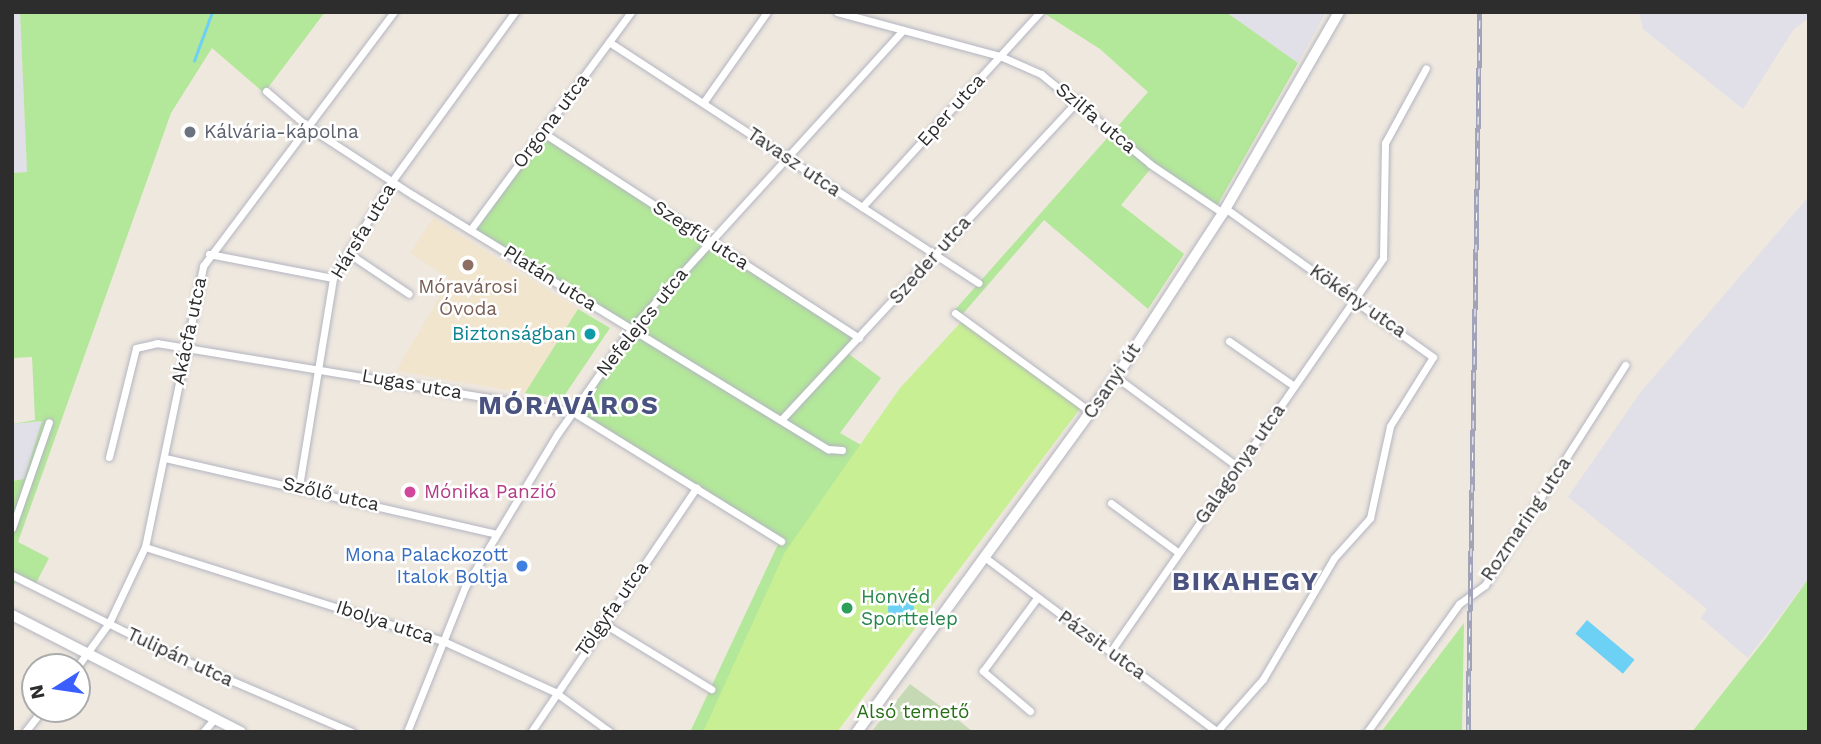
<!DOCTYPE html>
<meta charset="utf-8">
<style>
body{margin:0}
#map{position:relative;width:1821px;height:744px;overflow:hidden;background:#efe8df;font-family:"Work Sans",sans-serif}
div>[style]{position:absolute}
.industrial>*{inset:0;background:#e1dfe7}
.education>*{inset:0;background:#f1e5ce}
.green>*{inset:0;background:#b3e799}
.cemetery>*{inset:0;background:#c6d9b5}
.pitch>*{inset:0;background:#c8ef94}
.water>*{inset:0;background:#6dd0f5;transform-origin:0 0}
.round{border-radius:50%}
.stream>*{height:2.5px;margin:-1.25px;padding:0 1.25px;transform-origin:1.25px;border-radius:1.25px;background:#6dd0f5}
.roads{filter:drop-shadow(0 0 2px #b3b5c1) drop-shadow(0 0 2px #b3b5c1)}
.street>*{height:7px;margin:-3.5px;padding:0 3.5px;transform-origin:3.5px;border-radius:3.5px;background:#fff}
.secondary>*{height:10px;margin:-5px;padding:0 5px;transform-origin:5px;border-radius:5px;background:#fff}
.rail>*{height:5px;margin-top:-2.5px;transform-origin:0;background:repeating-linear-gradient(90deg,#fff 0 8px,#a1a4b8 0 16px);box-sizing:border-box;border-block:2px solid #a1a4b8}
.dots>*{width:19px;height:19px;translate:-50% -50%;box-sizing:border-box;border:4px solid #fff;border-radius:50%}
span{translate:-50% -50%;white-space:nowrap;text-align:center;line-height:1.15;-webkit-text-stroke:5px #fff;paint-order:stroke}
.street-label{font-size:19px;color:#2d2d2d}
.worship-label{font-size:19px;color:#5b616d}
.left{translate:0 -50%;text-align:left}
.education-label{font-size:19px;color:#785e54}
.culture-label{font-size:19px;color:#0d838f}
.right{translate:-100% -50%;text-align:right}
.hotel-label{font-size:19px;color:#b23c85}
.shop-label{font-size:19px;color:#366cbe}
.leisure-label{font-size:19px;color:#27864d}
.park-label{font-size:19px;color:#296f17}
.district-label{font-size:26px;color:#4a5380;font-weight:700;letter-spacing:2px}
.frame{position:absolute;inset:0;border:14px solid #2d2d2d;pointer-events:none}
.north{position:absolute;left:21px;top:653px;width:70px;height:70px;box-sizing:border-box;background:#fff;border:2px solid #ababab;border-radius:50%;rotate:258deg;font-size:19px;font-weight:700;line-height:28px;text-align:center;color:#2d2d2d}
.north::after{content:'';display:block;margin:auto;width:24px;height:32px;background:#3b5fff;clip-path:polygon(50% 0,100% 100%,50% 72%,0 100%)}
</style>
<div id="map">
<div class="industrial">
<div style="clip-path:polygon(12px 12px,20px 12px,27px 172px,12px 173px)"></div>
<div style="clip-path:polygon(1226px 12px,1326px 12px,1298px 63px)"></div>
<div style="clip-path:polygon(1639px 12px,1809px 12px,1809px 18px,1794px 29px,1743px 109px,1643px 29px)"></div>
<div style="clip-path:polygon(1809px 196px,1809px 578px,1748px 658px,1701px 618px,1707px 609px,1568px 497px,1640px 393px)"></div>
<div style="clip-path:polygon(42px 421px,24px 479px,12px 481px,12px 424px)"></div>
</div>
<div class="education">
<div style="clip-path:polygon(433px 218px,578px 309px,525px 393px,396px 371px,450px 279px,410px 253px)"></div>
</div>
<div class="green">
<div style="clip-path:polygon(20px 12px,325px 12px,264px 93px,212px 48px,171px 113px,18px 542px,49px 558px,34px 587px,18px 579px,12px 587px,12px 481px,24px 479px,42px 421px,12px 424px,35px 420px,32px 357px,12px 358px,12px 173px,27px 172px)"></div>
<div style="clip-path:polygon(1042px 12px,1226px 12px,1298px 63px,1215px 209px,1152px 167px,1121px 205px,1184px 254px,1148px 309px,1044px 220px,961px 316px,953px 312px,1148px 92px,1100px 49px)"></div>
<div style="clip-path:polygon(542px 132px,859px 338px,846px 352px,881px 378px,840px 433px,861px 445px,703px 732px,690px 732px,780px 540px,573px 412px,631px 329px,471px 229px)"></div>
<div style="clip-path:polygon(578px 309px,610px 328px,562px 399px,525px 393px)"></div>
<div style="clip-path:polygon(1809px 578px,1809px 732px,1692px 732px,1766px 638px)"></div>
<div style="clip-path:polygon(1464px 623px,1462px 732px,1381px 732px)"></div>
</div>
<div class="cemetery">
<div style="clip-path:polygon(910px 684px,947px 711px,973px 732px,871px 732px)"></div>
</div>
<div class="pitch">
<div style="clip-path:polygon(963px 320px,1082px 406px,837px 732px,703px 732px,785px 552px,900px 388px)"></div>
</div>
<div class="water">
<div class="round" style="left:888px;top:596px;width:26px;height:26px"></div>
<div style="left:1587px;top:620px;width:62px;height:18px;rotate:40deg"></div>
</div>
<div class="stream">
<div style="left:194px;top:61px;width:52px;rotate:-69.8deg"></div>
</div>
<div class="roads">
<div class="street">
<div style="left:837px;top:12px;width:169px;rotate:15.1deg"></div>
<div style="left:1000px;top:56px;width:45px;rotate:23.7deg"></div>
<div style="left:1041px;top:74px;width:141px;rotate:39.5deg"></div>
<div style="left:1150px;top:164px;width:88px;rotate:33.9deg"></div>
<div style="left:609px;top:42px;width:441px;rotate:33.1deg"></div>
<div style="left:266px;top:91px;width:54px;rotate:40.5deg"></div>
<div style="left:307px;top:126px;width:126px;rotate:33.1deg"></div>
<div style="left:413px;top:195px;width:487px;rotate:31.5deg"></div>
<div style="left:828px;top:449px;width:14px;rotate:4deg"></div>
<div style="left:703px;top:103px;width:111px;rotate:-54.9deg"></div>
<div style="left:542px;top:132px;width:378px;rotate:33deg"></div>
<div style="left:862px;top:207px;width:264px;rotate:-47.6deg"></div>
<div style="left:471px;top:229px;width:270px;rotate:-53.6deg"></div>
<div style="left:348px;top:253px;width:73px;rotate:33.9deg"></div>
<div style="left:209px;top:254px;width:126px;rotate:11deg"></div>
<div style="left:955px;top:313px;width:168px;rotate:36.1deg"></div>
<div style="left:1229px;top:341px;width:79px;rotate:34.7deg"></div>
<div style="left:1116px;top:377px;width:152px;rotate:36.4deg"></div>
<div style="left:781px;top:420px;width:438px;rotate:-47.1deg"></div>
<div style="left:109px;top:457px;width:112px;rotate:-76.1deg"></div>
<div style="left:136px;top:348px;width:22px;rotate:-13deg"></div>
<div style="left:157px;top:343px;width:422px;rotate:9.4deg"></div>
<div style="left:573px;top:412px;width:245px;rotate:31.8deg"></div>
<div style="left:165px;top:458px;width:340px;rotate:12.9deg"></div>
<div style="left:299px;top:486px;width:211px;rotate:-80.7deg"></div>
<div style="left:333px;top:278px;width:114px;rotate:-58.7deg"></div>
<div style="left:392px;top:181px;width:209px;rotate:-54deg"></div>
<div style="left:1111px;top:503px;width:84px;rotate:36.3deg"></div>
<div style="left:12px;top:528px;width:112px;rotate:-70.8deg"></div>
<div style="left:145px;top:547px;width:312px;rotate:17.5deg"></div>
<div style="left:443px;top:641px;width:123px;rotate:24.5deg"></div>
<div style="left:555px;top:692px;width:68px;rotate:36deg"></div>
<div style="left:987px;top:559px;width:288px;rotate:36.9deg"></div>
<div style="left:12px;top:575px;width:179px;rotate:26.6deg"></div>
<div style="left:172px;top:655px;width:196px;rotate:23.2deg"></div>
<div style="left:603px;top:623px;width:127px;rotate:31.4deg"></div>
<div style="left:1111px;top:651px;width:478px;rotate:-55.3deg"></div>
<div style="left:1383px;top:258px;width:115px;rotate:-89deg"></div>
<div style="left:1385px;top:143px;width:85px;rotate:-61.3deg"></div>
<div style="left:77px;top:667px;width:54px;rotate:-54deg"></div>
<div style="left:109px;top:623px;width:84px;rotate:-64.7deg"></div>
<div style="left:145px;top:547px;width:287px;rotate:-78.3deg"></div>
<div style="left:203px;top:266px;width:318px;rotate:-53.1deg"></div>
<div style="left:1030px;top:711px;width:62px;rotate:-139.6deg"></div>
<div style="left:983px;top:671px;width:91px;rotate:-53.5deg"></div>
<div style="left:1217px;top:731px;width:69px;rotate:-48.5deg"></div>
<div style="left:1263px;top:679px;width:140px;rotate:-59.6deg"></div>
<div style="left:1334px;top:558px;width:54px;rotate:-48deg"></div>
<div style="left:1370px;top:518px;width:94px;rotate:-77.7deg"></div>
<div style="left:1390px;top:426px;width:81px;rotate:-58.1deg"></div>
<div style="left:1433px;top:357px;width:256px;rotate:-144.4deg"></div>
<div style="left:25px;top:732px;width:29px;rotate:-52deg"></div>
<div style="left:203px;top:732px;width:18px;rotate:-49deg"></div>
<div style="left:407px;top:732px;width:156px;rotate:-68.2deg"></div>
<div style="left:465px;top:587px;width:180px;rotate:-58.9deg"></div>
<div style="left:558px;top:433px;width:127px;rotate:-54.9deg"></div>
<div style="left:631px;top:329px;width:404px;rotate:-47.7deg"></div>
<div style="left:531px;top:732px;width:295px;rotate:-55.9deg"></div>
<div style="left:1367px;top:732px;width:158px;rotate:-54.3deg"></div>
<div style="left:1459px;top:604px;width:32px;rotate:-36deg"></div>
<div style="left:1485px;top:585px;width:261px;rotate:-57.5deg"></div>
</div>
<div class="secondary">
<div style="left:12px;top:615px;width:257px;rotate:27.1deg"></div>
<div style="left:857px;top:732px;width:439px;rotate:-53.9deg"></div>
<div style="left:1116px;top:377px;width:196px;rotate:-56.9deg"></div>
<div style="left:1223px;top:213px;width:232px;rotate:-60deg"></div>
</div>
</div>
<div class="rail">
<div style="left:1468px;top:732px;width:720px;rotate:-89.05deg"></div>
</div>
<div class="dots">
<div style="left:190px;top:132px;background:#6b7280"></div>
<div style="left:468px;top:265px;background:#8d6e63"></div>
<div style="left:590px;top:334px;background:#0f9aa8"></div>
<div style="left:410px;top:492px;background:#d1479c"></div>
<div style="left:522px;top:566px;background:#3f7fe0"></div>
<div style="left:847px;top:608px;background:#2e9e5b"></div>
</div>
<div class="street-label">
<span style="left:951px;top:110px;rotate:-48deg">Eper utca</span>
<span style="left:1096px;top:118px;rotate:40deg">Szilfa utca</span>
<span style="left:551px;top:121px;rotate:-53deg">Orgona utca</span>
<span style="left:794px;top:162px;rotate:34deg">Tavasz utca</span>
<span style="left:363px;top:231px;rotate:-59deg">Hársfa utca</span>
<span style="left:701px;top:235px;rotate:33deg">Szegfű utca</span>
<span style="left:930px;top:260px;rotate:-48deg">Szeder utca</span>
<span style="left:550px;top:278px;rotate:32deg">Platán utca</span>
<span style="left:1358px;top:301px;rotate:35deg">Kökény utca</span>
<span style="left:642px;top:322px;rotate:-51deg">Nefelejcs utca</span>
<span style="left:189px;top:331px;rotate:-78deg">Akácfa utca</span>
<span style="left:1112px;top:381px;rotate:-56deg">Csanyi út</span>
<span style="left:412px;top:384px;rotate:10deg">Lugas utca</span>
<span style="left:1240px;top:464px;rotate:-55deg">Galagonya utca</span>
<span style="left:331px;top:494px;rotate:13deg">Szőlő utca</span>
<span style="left:1526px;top:519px;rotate:-56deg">Rozmaring utca</span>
<span style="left:612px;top:609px;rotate:-55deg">Tölgyfa utca</span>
<span style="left:385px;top:622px;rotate:18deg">Ibolya utca</span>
<span style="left:1102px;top:645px;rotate:36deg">Pázsit utca</span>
<span style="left:180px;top:657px;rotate:25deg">Tulipán utca</span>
</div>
<div class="worship-label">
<span class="left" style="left:204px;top:132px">Kálvária-kápolna</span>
</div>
<div class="education-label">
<span style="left:468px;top:298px">Móravárosi<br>Óvoda</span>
</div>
<div class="culture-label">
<span class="right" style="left:576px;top:334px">Biztonságban</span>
</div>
<div class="hotel-label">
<span class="left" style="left:424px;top:492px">Mónika Panzió</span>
</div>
<div class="shop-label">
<span class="right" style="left:508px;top:566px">Mona Palackozott<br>Italok Boltja</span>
</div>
<div class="leisure-label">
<span class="left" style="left:861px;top:608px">Honvéd<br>Sporttelep</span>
</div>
<div class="park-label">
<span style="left:913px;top:712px">Alsó temető</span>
</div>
<div class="district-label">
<span style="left:569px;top:406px">MÓRAVÁROS</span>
<span style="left:1246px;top:582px">BIKAHEGY</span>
</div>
<div class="frame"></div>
<div class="north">N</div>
</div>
